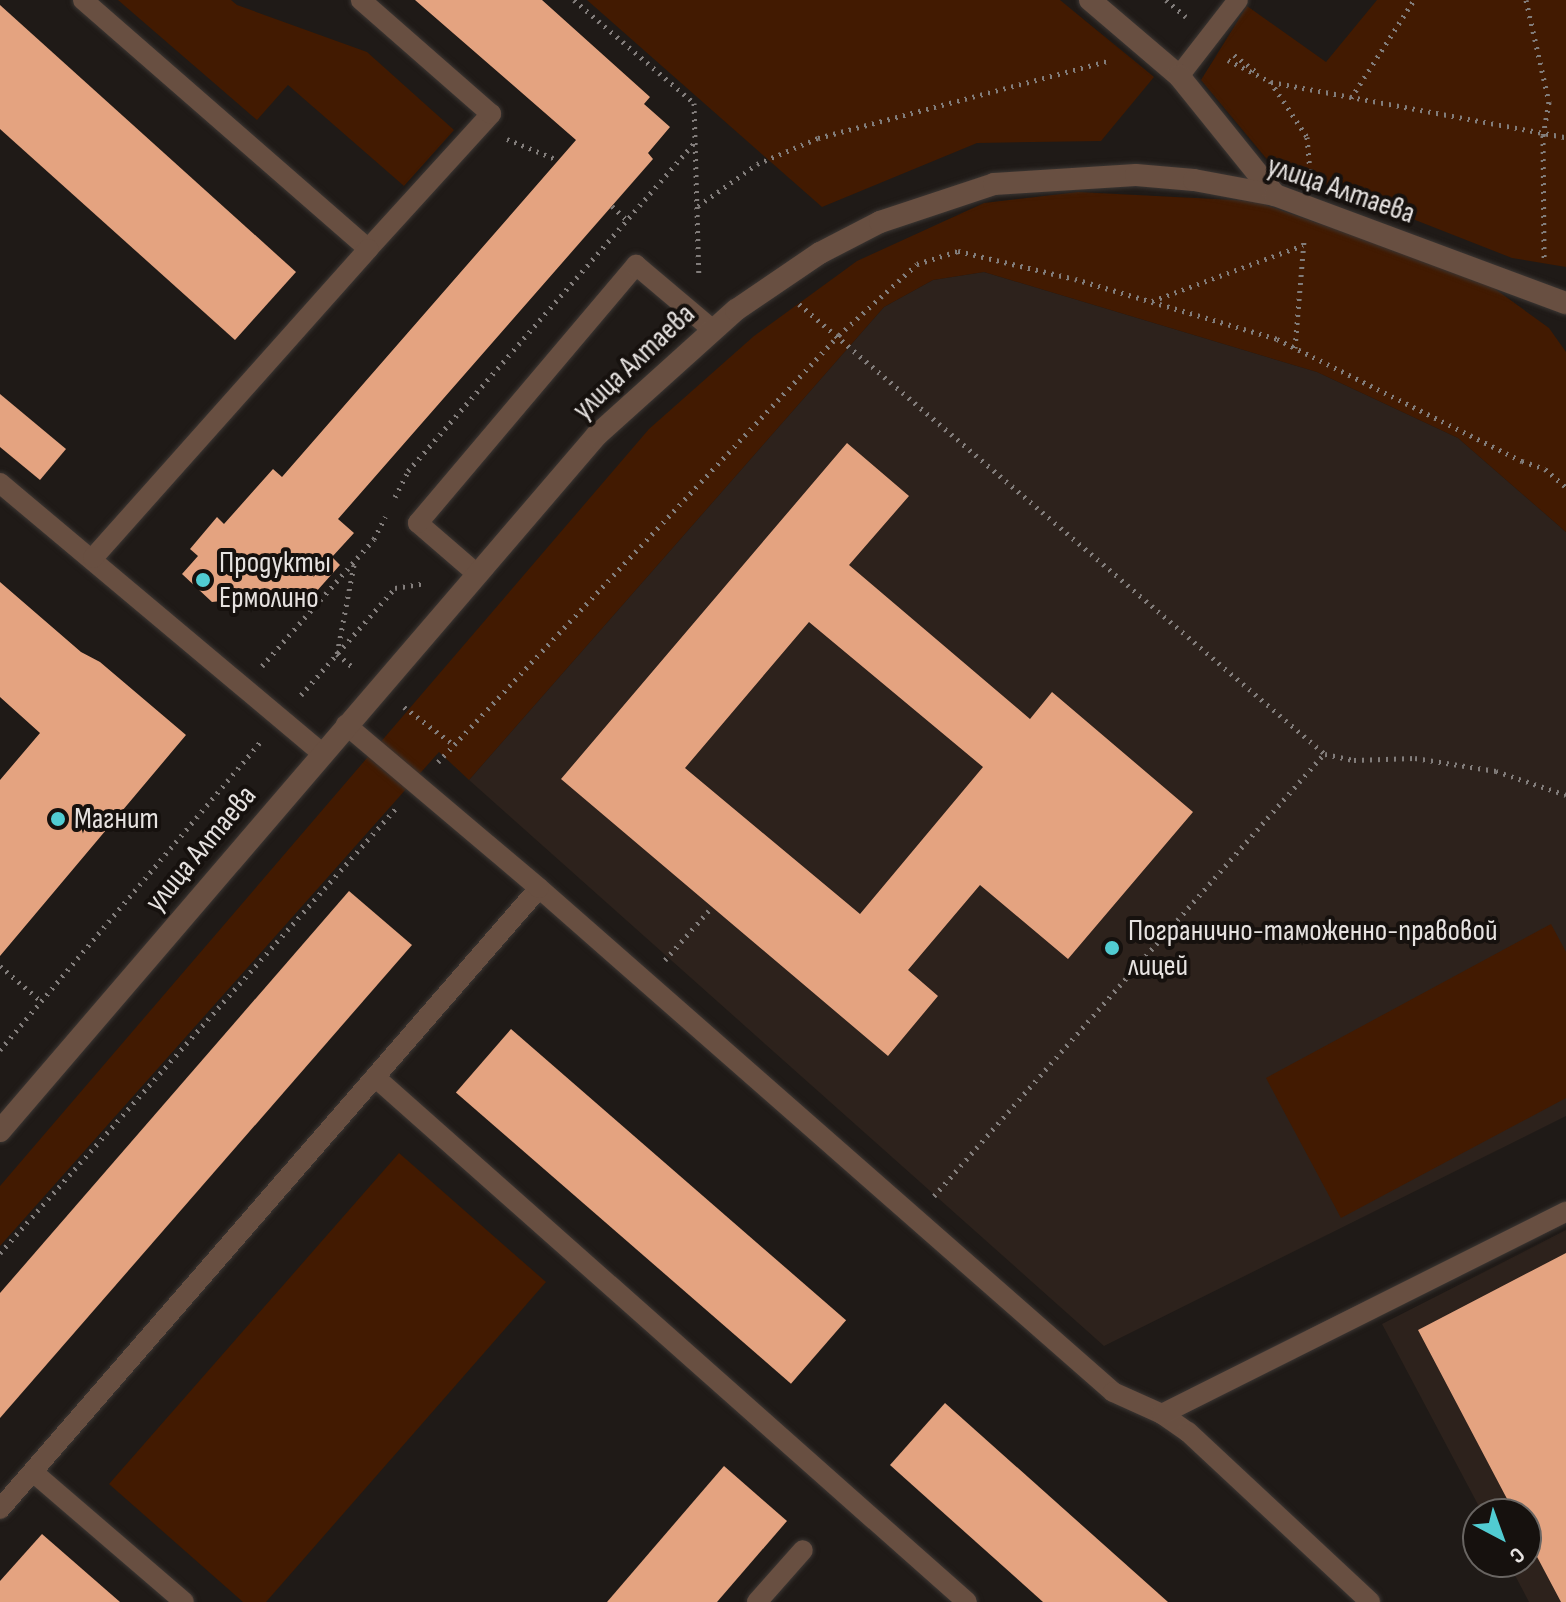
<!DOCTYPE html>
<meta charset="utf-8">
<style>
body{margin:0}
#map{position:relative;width:1566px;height:1602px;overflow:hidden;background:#1f1a17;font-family:"Sofia Sans Condensed",sans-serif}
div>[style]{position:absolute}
.built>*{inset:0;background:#2d221c}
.green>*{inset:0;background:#421a01}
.building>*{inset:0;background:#e4a380;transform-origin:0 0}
.path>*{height:5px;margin-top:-2.5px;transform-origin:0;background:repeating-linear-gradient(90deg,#827d7b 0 2px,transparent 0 8px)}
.roads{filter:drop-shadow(0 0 2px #3b3633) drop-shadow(0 0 2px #3b3633)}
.service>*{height:20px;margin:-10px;padding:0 10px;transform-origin:10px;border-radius:10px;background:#684f41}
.minor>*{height:22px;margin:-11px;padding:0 11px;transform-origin:11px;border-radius:11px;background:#684f41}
.dots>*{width:22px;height:22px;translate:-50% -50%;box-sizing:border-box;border:4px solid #16110e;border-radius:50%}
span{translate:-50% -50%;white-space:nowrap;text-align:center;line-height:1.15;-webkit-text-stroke:8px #16110e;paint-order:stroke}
.street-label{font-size:30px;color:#e6e2e0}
.poi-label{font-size:30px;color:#e6e2e0}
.left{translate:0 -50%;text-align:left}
.north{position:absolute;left:1462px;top:1498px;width:80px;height:80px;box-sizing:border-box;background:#16110e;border:2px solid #696562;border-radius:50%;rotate:139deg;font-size:22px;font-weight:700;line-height:32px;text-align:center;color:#e6e2e0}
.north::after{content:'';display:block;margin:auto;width:28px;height:36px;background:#51ccd2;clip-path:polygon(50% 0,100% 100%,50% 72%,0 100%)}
</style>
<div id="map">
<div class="built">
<div style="clip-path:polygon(984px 272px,1317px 372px,1458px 438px,1566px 532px,1566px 1116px,1104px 1346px,469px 780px,884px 307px,933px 280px)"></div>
<div style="clip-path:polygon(1566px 1230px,1566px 1602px,1529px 1602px,1508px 1562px,1526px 1562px,1526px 1514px,1483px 1514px,1382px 1324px)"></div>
</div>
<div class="green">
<div style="clip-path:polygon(118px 0,231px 0,237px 5px,367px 52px,454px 130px,404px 186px,288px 85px,257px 120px)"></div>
<div style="clip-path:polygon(587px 0,1060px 0,1154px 77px,1101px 141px,977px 143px,822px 207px)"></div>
<div style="clip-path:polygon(1377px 0,1566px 0,1566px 267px,1512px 258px,1270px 163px,1201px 80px,1247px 6px,1326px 62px)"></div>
<div style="clip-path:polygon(1078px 192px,1254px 201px,1484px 281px,1549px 328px,1566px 352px,1566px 532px,1458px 438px,1317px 372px,984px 272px,933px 280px,884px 307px,469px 780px,439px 752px,0 1246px,0 1186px,649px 429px,754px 336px,857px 261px,984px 203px)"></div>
<div style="clip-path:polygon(1551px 924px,1566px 952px,1566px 1098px,1341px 1218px,1266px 1078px)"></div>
<div style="clip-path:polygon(399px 1153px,546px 1282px,266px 1602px,243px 1602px,109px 1484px)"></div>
</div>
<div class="building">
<div style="clip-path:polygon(415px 0,542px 0,650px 97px,644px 104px,670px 127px,648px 153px,653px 159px,338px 519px,354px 533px,332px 557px,340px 565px,307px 602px,299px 595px,286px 610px,269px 596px,212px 602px,182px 574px,198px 556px,190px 549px,217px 517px,224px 524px,273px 469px,282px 477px,576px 140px)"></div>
<div style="clip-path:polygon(0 5px,296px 272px,235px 340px,0 129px)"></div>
<div style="clip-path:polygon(0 394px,66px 449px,40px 480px,0 447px)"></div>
<div style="clip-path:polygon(evenodd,847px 443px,909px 496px,849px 565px,1030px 719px,1052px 692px,1193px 812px,1068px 959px,980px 885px,908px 970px,938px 996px,888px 1056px,561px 779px,847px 443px,809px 622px,983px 767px,860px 914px,685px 768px,809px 622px)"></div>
<div style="clip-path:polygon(0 582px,81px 652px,100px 662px,186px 735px,0 956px,0 780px,40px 733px,0 697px)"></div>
<div style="clip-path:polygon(349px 891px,412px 945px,0 1418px,0 1293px)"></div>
<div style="left:511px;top:1029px;width:444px;height:84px;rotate:41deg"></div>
<div style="clip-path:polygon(1566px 1253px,1566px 1602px,1561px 1602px,1526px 1536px,1526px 1514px,1515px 1514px,1418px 1330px)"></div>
<div style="clip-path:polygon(945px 1403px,1168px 1602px,1043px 1602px,890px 1465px)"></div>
<div style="clip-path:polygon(724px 1466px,787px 1521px,717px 1602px,607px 1602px)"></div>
<div style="clip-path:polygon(42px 1534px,120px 1602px,0 1602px,0 1581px)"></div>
</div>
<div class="path">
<div style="left:574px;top:0;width:158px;rotate:40.6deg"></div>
<div style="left:694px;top:103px;width:174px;rotate:88.4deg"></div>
<div style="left:1166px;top:0;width:26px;rotate:40deg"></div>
<div style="left:1526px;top:0;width:105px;rotate:77.3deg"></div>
<div style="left:1549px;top:102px;width:34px;rotate:100deg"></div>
<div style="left:1543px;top:135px;width:125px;rotate:89.5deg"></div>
<div style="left:1234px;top:55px;width:26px;rotate:37deg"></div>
<div style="left:1228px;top:60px;width:48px;rotate:27.1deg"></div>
<div style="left:1271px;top:82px;width:300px;rotate:10.6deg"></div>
<div style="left:1270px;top:81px;width:67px;rotate:56.5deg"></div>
<div style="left:1307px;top:137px;width:38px;rotate:85deg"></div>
<div style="left:1351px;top:98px;width:117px;rotate:-57.3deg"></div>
<div style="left:507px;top:139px;width:55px;rotate:22.4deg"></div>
<div style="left:612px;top:206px;width:21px;rotate:43deg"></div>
<div style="left:698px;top:206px;width:72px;rotate:-35.4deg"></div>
<div style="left:757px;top:164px;width:66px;rotate:-23.1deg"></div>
<div style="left:818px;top:138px;width:303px;rotate:-14.9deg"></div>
<div style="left:1152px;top:301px;width:161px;rotate:-20.3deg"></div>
<div style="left:799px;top:304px;width:692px;rotate:40.55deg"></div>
<div style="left:1325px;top:754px;width:30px;rotate:12deg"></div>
<div style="left:1354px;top:760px;width:61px;rotate:-1.9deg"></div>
<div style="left:1415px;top:758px;width:82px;rotate:9.1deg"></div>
<div style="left:1496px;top:771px;width:74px;rotate:18.9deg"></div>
<div style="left:1295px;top:348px;width:107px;rotate:-85.2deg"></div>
<div style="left:395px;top:497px;width:29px;rotate:-63deg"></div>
<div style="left:408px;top:471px;width:437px;rotate:-48.9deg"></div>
<div style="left:354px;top:565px;width:91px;rotate:100.8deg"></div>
<div style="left:337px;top:654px;width:23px;rotate:40deg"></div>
<div style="left:262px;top:666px;width:169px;rotate:-48.6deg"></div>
<div style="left:374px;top:539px;width:25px;rotate:-63deg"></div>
<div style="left:301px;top:695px;width:142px;rotate:-48.7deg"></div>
<div style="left:395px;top:588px;width:31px;rotate:-9deg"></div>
<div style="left:404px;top:707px;width:63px;rotate:37.2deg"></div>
<div style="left:438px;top:762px;width:586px;rotate:-46.8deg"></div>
<div style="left:839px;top:335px;width:105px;rotate:-42.3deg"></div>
<div style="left:917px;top:264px;width:43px;rotate:-17.6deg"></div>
<div style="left:958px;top:251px;width:120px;rotate:13.5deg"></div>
<div style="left:1075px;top:279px;width:211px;rotate:16.5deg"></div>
<div style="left:1277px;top:339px;width:274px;rotate:26.5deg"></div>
<div style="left:1522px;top:461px;width:24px;rotate:19deg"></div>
<div style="left:1545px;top:469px;width:28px;rotate:41deg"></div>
<div style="left:665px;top:960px;width:71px;rotate:-48.4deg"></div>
<div style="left:0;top:966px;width:54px;rotate:40.5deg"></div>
<div style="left:0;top:1050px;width:403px;rotate:-49.8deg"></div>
<div style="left:934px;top:1196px;width:589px;rotate:-48.58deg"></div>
<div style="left:0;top:1253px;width:596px;rotate:-48.33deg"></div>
</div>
<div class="roads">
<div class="service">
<div style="left:83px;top:0;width:378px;rotate:41.1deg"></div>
<div style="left:368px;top:249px;width:183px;rotate:-47.7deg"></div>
<div style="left:491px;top:114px;width:173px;rotate:-138.8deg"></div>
<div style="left:1179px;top:76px;width:96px;rotate:-52.2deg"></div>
<div style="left:0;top:483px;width:420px;rotate:40deg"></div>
<div style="left:93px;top:558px;width:414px;rotate:-48.3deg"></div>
<div style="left:477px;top:574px;width:78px;rotate:-139.2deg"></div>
<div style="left:418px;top:523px;width:338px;rotate:-49.8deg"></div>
<div style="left:636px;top:265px;width:101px;rotate:40.2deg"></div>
<div style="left:539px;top:888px;width:764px;rotate:41.28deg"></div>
<div style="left:1113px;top:1392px;width:54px;rotate:24.2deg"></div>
<div style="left:1162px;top:1414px;width:32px;rotate:35deg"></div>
<div style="left:1188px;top:1432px;width:249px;rotate:43deg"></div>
<div style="left:375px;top:1077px;width:791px;rotate:41.57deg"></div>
<div style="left:1162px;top:1414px;width:452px;rotate:-26.6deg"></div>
<div style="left:33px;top:1472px;width:199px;rotate:40.7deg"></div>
<div style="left:0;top:1509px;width:822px;rotate:-49.04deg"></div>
<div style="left:539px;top:888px;width:253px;rotate:-139.8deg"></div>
<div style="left:757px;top:1602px;width:69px;rotate:-48.5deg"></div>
</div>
<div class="minor">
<div style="left:1090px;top:0;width:117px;rotate:40.5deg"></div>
<div style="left:1179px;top:76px;width:153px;rotate:51.1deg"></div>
<div style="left:0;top:1131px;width:917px;rotate:-49.38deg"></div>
<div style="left:597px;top:435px;width:187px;rotate:-42deg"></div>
<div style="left:736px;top:310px;width:102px;rotate:-34.2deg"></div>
<div style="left:820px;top:253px;width:68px;rotate:-27.3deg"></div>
<div style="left:880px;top:222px;width:120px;rotate:-18.4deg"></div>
<div style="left:994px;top:184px;width:142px;rotate:-3.6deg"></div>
<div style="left:1136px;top:175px;width:58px;rotate:4.9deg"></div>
<div style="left:1194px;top:180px;width:82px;rotate:10.5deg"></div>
<div style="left:1275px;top:195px;width:310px;rotate:20.4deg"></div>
</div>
</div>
<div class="dots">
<div style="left:203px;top:580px;background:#51ccd2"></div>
<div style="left:58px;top:819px;background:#51ccd2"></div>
<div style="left:1112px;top:948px;background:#51ccd2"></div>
</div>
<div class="street-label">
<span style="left:1341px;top:190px;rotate:19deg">улица Алтаева</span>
<span style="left:634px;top:362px;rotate:-43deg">улица Алтаева</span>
<span style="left:201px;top:849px;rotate:-50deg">улица Алтаева</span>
</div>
<div class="poi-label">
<span class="left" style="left:219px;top:580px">Продукты<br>Ермолино</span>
<span class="left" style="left:74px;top:819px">Магнит</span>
<span class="left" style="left:1128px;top:948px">Погранично-таможенно-правовой<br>лицей</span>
</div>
<div class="north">С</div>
</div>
